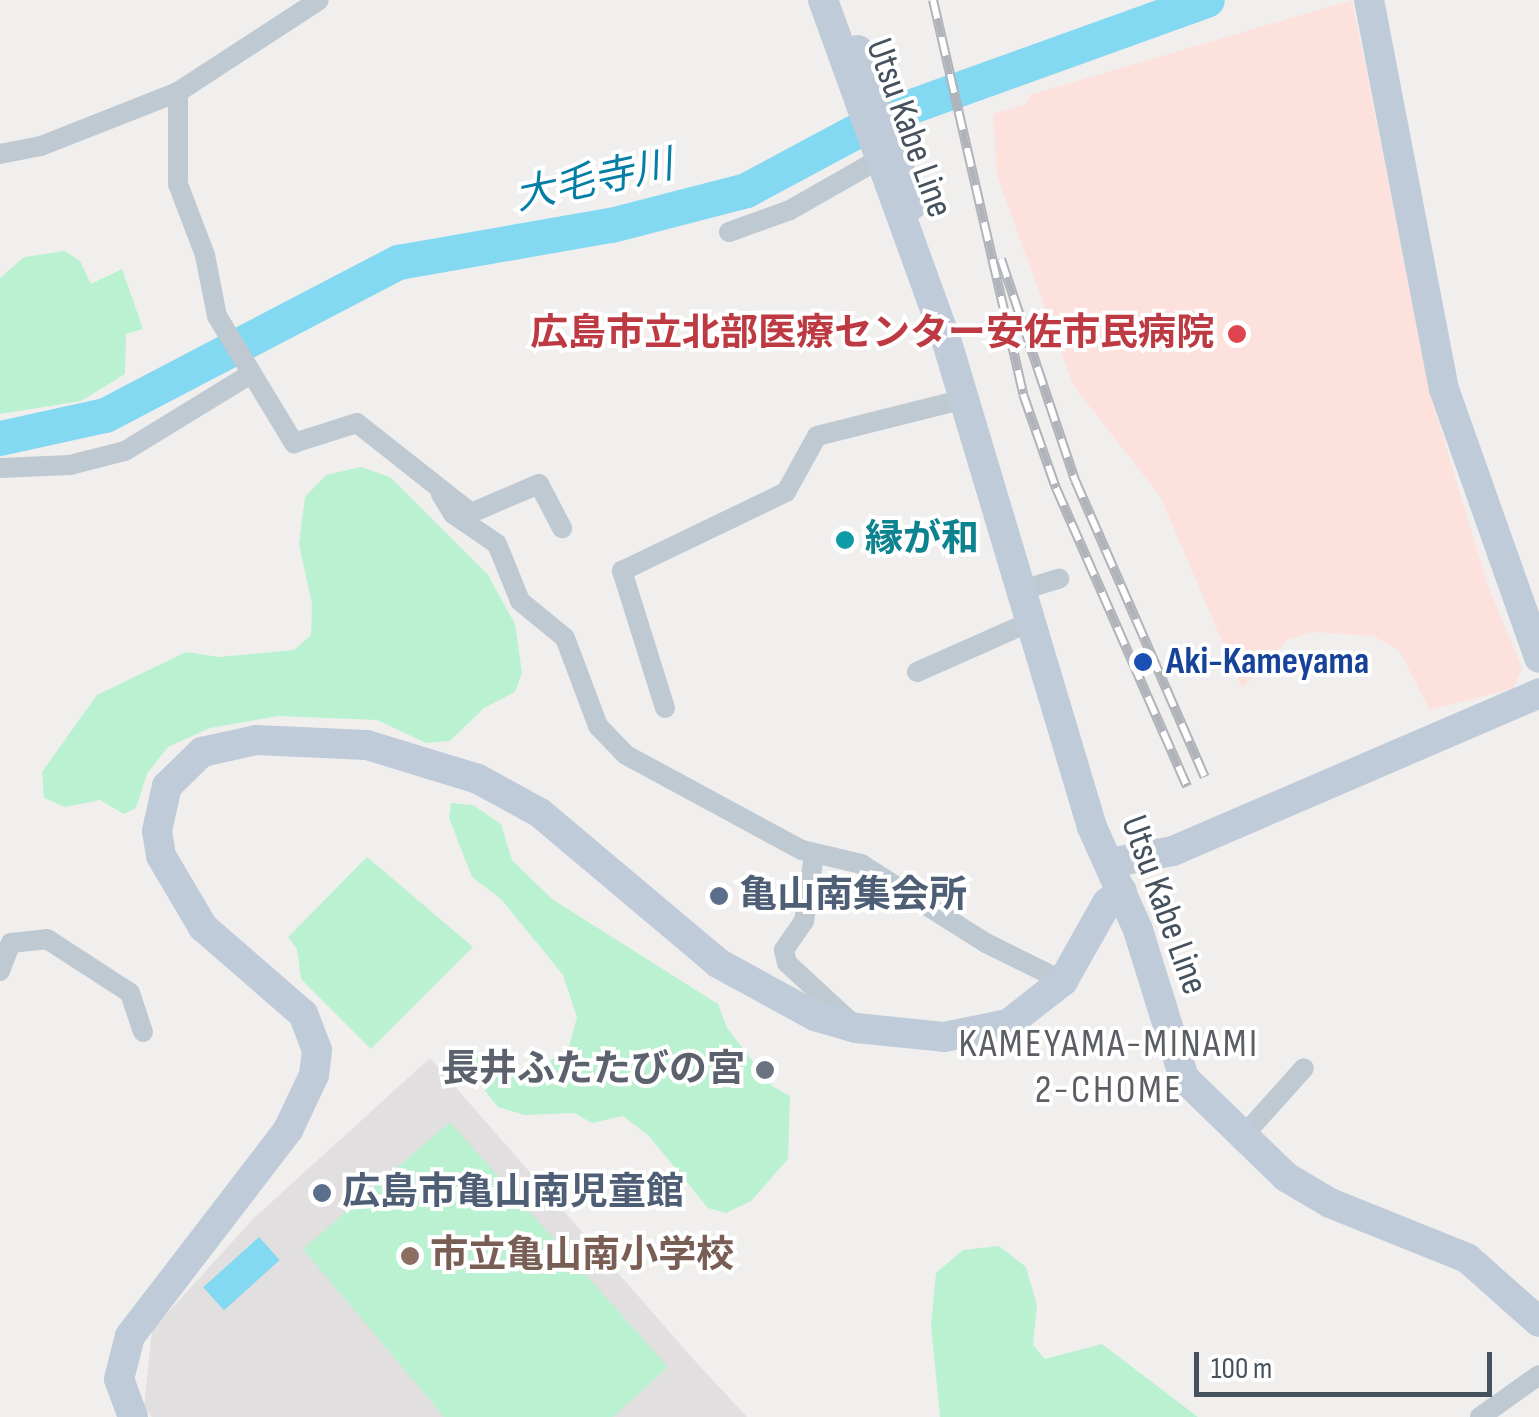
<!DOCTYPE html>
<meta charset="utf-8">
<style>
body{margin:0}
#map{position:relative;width:1539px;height:1417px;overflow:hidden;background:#f1eeee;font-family:"Sofia Sans Condensed","Noto Sans JP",sans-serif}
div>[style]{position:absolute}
.education>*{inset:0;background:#e2dfe0}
.medical>*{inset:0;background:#fde1dd}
.green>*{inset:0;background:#baf2d1}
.water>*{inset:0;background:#83d8f2;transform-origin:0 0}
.river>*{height:35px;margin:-17.5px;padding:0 17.5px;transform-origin:17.5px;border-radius:17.5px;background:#83d8f2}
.street>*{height:20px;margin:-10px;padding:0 10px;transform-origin:10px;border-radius:10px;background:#bec9d2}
.secondary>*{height:30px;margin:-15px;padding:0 15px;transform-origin:15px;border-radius:15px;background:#c0cbd9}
.rail>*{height:10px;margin-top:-5px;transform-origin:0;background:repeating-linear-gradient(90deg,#fff 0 19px,#b0b4ba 0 38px);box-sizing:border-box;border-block:2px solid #b0b4ba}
.dots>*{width:28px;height:28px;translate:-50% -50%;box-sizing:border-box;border:5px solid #fff;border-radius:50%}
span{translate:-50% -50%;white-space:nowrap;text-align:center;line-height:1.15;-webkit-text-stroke:8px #fff;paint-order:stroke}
.street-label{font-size:38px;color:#45515d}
.health-label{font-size:38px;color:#be3a42;font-weight:700}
.right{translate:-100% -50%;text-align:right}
.culture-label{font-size:38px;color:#0d838f;font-weight:700}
.left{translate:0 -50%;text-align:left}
.transit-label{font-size:38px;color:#164399;font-weight:700}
.service-label{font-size:38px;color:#4e5e75;font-weight:700}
.worship-label{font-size:38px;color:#5b616d;font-weight:700}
.education-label{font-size:38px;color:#785e54;font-weight:700}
.water-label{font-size:40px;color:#047ea4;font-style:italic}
.neighbourhood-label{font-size:40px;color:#5b5f64;letter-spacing:2.5px}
.scale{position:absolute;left:1194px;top:1352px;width:298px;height:45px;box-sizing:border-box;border:5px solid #45515d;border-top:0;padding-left:12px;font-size:30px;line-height:35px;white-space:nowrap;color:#45515d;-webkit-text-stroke:8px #fff;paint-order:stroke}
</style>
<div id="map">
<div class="education">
<div style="clip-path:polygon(430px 1058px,695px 1361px,747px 1417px,152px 1417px,144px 1407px,152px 1330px,254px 1218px)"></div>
</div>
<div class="medical">
<div style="clip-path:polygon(1352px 0,1431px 397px,1488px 586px,1522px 668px,1514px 688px,1430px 710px,1399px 650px,1373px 636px,1313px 632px,1287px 640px,1242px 688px,1160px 496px,1073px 385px,997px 176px,993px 114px,1026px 104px,1030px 95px)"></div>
</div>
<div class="green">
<div style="clip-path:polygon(65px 251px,80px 261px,91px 284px,122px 269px,143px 329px,126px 334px,125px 374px,81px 401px,0 414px,0 278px,24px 257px)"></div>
<div style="clip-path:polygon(361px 467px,390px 477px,488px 575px,515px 624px,522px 673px,515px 692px,484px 708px,450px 741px,426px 743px,377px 720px,278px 716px,210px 728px,168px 747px,147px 774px,136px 808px,124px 814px,100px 800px,65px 807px,44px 798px,42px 772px,97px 695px,186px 652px,219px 657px,294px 650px,311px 635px,312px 604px,299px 544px,305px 497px,326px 475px)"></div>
<div style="clip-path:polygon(451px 803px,473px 805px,501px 824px,512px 860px,552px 899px,718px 1004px,727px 1028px,772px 1086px,790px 1096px,788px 1159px,751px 1201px,726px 1213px,708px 1208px,648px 1135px,623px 1116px,592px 1123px,574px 1113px,524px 1115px,498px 1107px,468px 1069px,471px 1058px,481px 1054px,523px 1077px,568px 1050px,577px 1017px,563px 975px,502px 900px,472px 877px,449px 818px)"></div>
<div style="clip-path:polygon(367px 857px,473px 947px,371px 1049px,301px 979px,297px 949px,288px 937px)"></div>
<div style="clip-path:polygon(450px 1122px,668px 1367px,613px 1417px,444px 1417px,303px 1249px)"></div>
<div style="clip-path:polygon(999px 1246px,1026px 1267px,1037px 1305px,1033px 1345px,1045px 1359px,1102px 1344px,1198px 1417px,940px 1417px,931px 1326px,936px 1273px,963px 1250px)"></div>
</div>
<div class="water">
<div style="left:259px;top:1237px;width:31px;height:75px;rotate:48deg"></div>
</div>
<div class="river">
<div style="left:0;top:438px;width:107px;rotate:-12.4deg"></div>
<div style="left:105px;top:415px;width:331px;rotate:-27.6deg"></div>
<div style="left:398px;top:262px;width:216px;rotate:-9.9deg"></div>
<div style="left:611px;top:225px;width:139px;rotate:-14.5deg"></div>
<div style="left:746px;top:190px;width:157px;rotate:-28.2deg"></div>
<div style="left:884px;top:116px;width:343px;rotate:-19.8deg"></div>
</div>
<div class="street">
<div style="left:178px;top:92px;width:92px;rotate:90deg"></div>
<div style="left:178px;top:184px;width:76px;rotate:69.2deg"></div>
<div style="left:205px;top:255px;width:62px;rotate:78.9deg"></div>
<div style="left:217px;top:316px;width:149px;rotate:58.8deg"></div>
<div style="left:294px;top:443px;width:66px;rotate:-17.6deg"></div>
<div style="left:357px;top:423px;width:145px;rotate:38.3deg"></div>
<div style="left:471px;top:513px;width:74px;rotate:-23.1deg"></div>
<div style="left:539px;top:484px;width:50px;rotate:62.4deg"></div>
<div style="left:0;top:154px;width:42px;rotate:-11deg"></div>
<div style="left:41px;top:146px;width:147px;rotate:-21.5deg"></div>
<div style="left:178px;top:92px;width:168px;rotate:-33.1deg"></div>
<div style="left:729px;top:232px;width:65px;rotate:-19.8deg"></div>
<div style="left:790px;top:210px;width:99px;rotate:-29.7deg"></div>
<div style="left:0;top:468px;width:70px;rotate:-2.5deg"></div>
<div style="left:70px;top:465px;width:57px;rotate:-14.3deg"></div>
<div style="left:125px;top:451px;width:145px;rotate:-31.5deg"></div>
<div style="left:441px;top:494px;width:23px;rotate:59deg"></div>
<div style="left:453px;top:514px;width:53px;rotate:34.3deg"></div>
<div style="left:497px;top:544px;width:61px;rotate:68deg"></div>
<div style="left:520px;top:601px;width:58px;rotate:39.4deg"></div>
<div style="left:565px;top:638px;width:94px;rotate:69.4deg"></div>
<div style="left:598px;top:726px;width:40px;rotate:46deg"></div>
<div style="left:626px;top:755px;width:200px;rotate:28.4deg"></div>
<div style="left:802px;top:850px;width:61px;rotate:13.3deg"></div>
<div style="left:861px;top:864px;width:148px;rotate:32.3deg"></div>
<div style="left:986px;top:943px;width:86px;rotate:26.3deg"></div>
<div style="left:1022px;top:590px;width:39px;rotate:-17deg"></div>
<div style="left:917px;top:672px;width:126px;rotate:-23.9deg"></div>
<div style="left:665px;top:708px;width:144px;rotate:-107.4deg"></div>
<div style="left:622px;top:571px;width:182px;rotate:-25.7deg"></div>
<div style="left:786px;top:492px;width:64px;rotate:-61deg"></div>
<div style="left:817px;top:436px;width:152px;rotate:-14.1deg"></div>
<div style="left:814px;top:856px;width:66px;rotate:98.7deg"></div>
<div style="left:804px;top:921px;width:35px;rotate:125deg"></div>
<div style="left:784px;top:950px;width:13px;rotate:77deg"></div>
<div style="left:787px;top:963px;width:93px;rotate:42.8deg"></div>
<div style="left:0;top:971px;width:30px;rotate:-69deg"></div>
<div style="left:11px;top:943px;width:36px;rotate:-6deg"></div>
<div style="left:47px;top:939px;width:99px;rotate:33deg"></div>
<div style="left:130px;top:993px;width:41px;rotate:71.6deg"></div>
<div style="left:1243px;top:1136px;width:91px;rotate:-48.1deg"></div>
<div style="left:1480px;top:1417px;width:72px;rotate:-35.4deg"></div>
</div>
<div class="secondary">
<div style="left:823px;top:0;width:361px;rotate:70.1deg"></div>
<div style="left:946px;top:339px;width:509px;rotate:73.34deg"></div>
<div style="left:1092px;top:827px;width:113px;rotate:65.9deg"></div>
<div style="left:1138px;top:930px;width:155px;rotate:72.7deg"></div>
<div style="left:1184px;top:1078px;width:142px;rotate:44.1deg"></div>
<div style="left:1286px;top:1177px;width:51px;rotate:30.6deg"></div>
<div style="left:1330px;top:1203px;width:148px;rotate:21.9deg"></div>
<div style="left:1467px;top:1258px;width:96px;rotate:41.6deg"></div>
<div style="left:1369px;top:0;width:396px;rotate:79.1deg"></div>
<div style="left:1444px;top:389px;width:285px;rotate:70.5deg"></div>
<div style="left:858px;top:50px;width:164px;rotate:70.8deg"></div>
<div style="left:1110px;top:863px;width:64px;rotate:-10.8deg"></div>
<div style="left:1173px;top:851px;width:399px;rotate:-23.3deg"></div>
<div style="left:133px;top:1417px;width:40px;rotate:-110.2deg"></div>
<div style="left:119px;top:1379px;width:44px;rotate:-75.7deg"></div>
<div style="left:130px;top:1336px;width:260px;rotate:-52.5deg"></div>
<div style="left:288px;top:1130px;width:61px;rotate:-64.7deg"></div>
<div style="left:314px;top:1075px;width:25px;rotate:-83deg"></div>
<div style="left:317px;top:1050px;width:39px;rotate:-111deg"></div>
<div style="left:303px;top:1014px;width:133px;rotate:-139deg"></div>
<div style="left:203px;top:927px;width:82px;rotate:-120.6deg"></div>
<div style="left:161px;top:856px;width:25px;rotate:-99deg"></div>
<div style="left:157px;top:831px;width:46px;rotate:-77.5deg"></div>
<div style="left:167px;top:786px;width:49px;rotate:-44.2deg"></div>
<div style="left:202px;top:752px;width:55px;rotate:-12.5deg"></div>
<div style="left:256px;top:740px;width:111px;rotate:2.6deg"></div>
<div style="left:367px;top:745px;width:116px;rotate:17deg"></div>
<div style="left:478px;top:779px;width:71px;rotate:28.7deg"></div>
<div style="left:540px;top:813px;width:233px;rotate:40.1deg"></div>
<div style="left:718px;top:963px;width:111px;rotate:28.7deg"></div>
<div style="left:815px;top:1016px;width:43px;rotate:16.3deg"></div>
<div style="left:856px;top:1028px;width:88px;rotate:5.8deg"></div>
<div style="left:944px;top:1037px;width:65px;rotate:-11.5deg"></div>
<div style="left:1008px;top:1024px;width:70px;rotate:-38deg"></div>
<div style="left:1063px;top:981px;width:90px;rotate:-60.6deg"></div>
<div style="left:1107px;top:903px;width:19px;rotate:-39deg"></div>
</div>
<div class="rail">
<div style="left:933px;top:0;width:404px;rotate:77.1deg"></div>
<div style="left:1023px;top:394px;width:100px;rotate:70.7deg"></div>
<div style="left:1056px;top:488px;width:326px;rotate:66.3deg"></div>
<div style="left:1001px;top:259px;width:233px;rotate:71.5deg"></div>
<div style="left:1075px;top:480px;width:324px;rotate:66.4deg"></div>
</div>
<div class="dots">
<div style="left:1237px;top:334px;background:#e0444e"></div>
<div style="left:845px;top:540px;background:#0f9aa8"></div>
<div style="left:1143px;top:662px;background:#1a4fb4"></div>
<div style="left:719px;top:896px;background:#5c6f8a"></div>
<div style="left:765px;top:1070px;background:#6b7280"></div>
<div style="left:322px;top:1193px;background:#5c6f8a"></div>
<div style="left:410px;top:1256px;background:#8d6e63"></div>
</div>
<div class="street-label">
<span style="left:909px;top:128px;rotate:70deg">Utsu Kabe Line</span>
<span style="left:1164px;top:905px;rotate:70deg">Utsu Kabe Line</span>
</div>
<div class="health-label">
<span class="right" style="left:1214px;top:334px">広島市立北部医療センター安佐市民病院</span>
</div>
<div class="culture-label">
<span class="left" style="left:865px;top:540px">縁が和</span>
</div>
<div class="transit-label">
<span class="left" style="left:1166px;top:662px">Aki-Kameyama</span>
</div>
<div class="service-label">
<span class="left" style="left:739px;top:896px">亀山南集会所</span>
<span class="left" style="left:342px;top:1193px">広島市亀山南児童館</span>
</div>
<div class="worship-label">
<span class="right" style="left:745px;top:1070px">長井ふたたびの宮</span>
</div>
<div class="education-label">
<span class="left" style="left:430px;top:1256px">市立亀山南小学校</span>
</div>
<div class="water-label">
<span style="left:594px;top:181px;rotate:-12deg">大毛寺川</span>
</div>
<div class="neighbourhood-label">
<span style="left:1109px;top:1067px">KAMEYAMA-MINAMI<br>2-CHOME</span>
</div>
<div class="scale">100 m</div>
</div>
